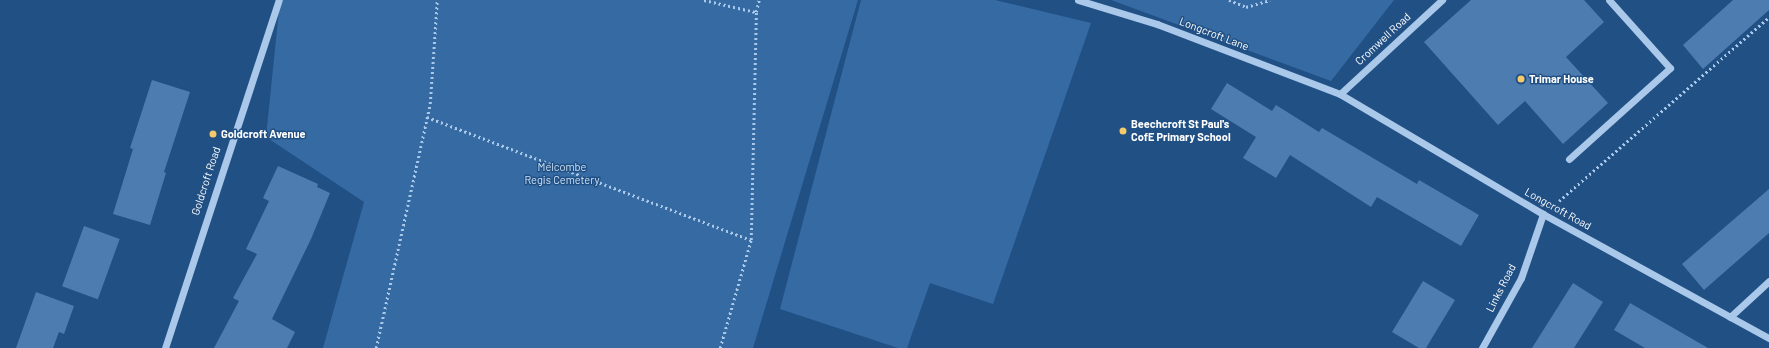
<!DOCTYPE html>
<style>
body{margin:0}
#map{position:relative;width:1769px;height:348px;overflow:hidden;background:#215085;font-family:Barlow,sans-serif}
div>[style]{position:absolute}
.green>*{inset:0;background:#356aa3}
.building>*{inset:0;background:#4d7cb0;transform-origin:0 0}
.path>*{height:2.5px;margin-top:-1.25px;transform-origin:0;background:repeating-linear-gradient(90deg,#aac8e9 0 2px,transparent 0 5px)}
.minor>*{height:7px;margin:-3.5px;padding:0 3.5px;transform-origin:3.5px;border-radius:3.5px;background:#aac8e9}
.dots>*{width:11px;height:11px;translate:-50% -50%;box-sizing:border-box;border:2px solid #215085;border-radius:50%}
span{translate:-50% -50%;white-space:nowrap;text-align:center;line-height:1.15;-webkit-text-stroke:3px #215085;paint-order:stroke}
.street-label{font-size:11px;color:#fff}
.poi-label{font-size:11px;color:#fff;font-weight:700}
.left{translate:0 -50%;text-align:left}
.park-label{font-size:11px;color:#cee2f7}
</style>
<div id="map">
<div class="green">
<div style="clip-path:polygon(280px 0,858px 0,753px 348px,323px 348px,364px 202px,266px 137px)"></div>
<div style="clip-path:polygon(861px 0,995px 0,1091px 23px,993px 304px,930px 283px,907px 348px,898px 348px,780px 309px)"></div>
<div style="clip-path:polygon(1111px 0,1394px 0,1331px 81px)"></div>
</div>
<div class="building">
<div style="clip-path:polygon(1471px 0,1584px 0,1604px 22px,1566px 57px,1608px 103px,1563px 144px,1525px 101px,1498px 125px,1424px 42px)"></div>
<div style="clip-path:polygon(1733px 0,1769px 0,1769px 10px,1703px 69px,1683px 45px)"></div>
<div style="clip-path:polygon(152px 80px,190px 92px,164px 172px,166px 173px,150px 225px,113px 214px,133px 149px,130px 148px)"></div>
<div style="clip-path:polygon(1227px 83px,1272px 111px,1276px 105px,1319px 132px,1322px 128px,1417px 184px,1419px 180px,1479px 215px,1461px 246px,1377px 197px,1371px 207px,1290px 155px,1276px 178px,1243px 158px,1256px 137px,1211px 109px)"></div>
<div style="clip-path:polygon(278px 166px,318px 184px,317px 187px,330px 193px,311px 239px,272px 319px,295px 332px,287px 348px,214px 348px,239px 301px,233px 298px,257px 254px,246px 249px,269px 201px,263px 198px)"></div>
<div style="clip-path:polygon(1769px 189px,1769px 233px,1704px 290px,1682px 264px)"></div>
<div style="left:84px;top:226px;width:38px;height:64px;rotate:20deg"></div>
<div style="clip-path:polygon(1423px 281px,1455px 300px,1426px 348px,1419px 348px,1392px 332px)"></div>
<div style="clip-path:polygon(1573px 283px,1603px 302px,1574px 348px,1532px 348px)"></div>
<div style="clip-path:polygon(36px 292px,74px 306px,64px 334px,59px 332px,53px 348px,16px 348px)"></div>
<div style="clip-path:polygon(1630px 303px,1708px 348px,1645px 348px,1614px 330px)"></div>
</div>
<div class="path">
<div style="left:704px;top:0;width:53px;rotate:13deg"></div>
<div style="left:1229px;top:0;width:18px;rotate:22deg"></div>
<div style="left:1246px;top:7px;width:25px;rotate:-16deg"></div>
<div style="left:427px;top:117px;width:347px;rotate:20.8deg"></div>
<div style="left:1559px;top:201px;width:279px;rotate:-41.2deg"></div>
<div style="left:376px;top:348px;width:250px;rotate:-77.5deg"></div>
<div style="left:430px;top:104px;width:104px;rotate:-86.1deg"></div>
<div style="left:720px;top:348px;width:112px;rotate:-74deg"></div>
<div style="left:751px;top:240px;width:228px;rotate:-88.7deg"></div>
<div style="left:756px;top:12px;width:12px;rotate:-76deg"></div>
</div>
<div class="minor">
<div style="left:1078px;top:0;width:83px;rotate:16.9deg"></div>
<div style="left:1157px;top:24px;width:196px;rotate:20.9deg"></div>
<div style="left:1340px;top:94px;width:236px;rotate:30.6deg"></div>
<div style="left:1543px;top:214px;width:258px;rotate:28.8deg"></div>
<div style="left:1340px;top:94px;width:139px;rotate:-42.7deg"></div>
<div style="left:1569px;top:159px;width:136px;rotate:-42deg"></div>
<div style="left:1670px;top:68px;width:91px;rotate:-131.9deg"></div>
<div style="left:1730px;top:317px;width:53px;rotate:-42.7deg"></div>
<div style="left:165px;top:348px;width:366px;rotate:-71.9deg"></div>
<div style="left:1482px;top:348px;width:80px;rotate:-60.9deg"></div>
<div style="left:1521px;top:278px;width:68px;rotate:-71deg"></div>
</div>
<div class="dots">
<div style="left:1521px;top:79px;background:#f6ca6b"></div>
<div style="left:1123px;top:131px;background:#f6ca6b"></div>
<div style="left:213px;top:134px;background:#f6ca6b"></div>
</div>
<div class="street-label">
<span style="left:1214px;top:34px;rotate:21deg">Longcroft Lane</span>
<span style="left:1383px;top:39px;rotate:-43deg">Cromwell Road</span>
<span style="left:206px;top:181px;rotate:-72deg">Goldcroft Road</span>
<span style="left:1558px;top:209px;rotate:29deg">Longcroft Road</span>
<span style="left:1501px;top:288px;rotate:-63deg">Links Road</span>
</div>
<div class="poi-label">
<span class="left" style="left:1529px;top:79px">Trimar House</span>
<span class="left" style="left:1131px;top:131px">Beechcroft St Paul's<br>CofE Primary School</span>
<span class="left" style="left:221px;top:134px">Goldcroft Avenue</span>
</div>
<div class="park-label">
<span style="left:562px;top:174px">Melcombe<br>Regis Cemetery</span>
</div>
</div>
